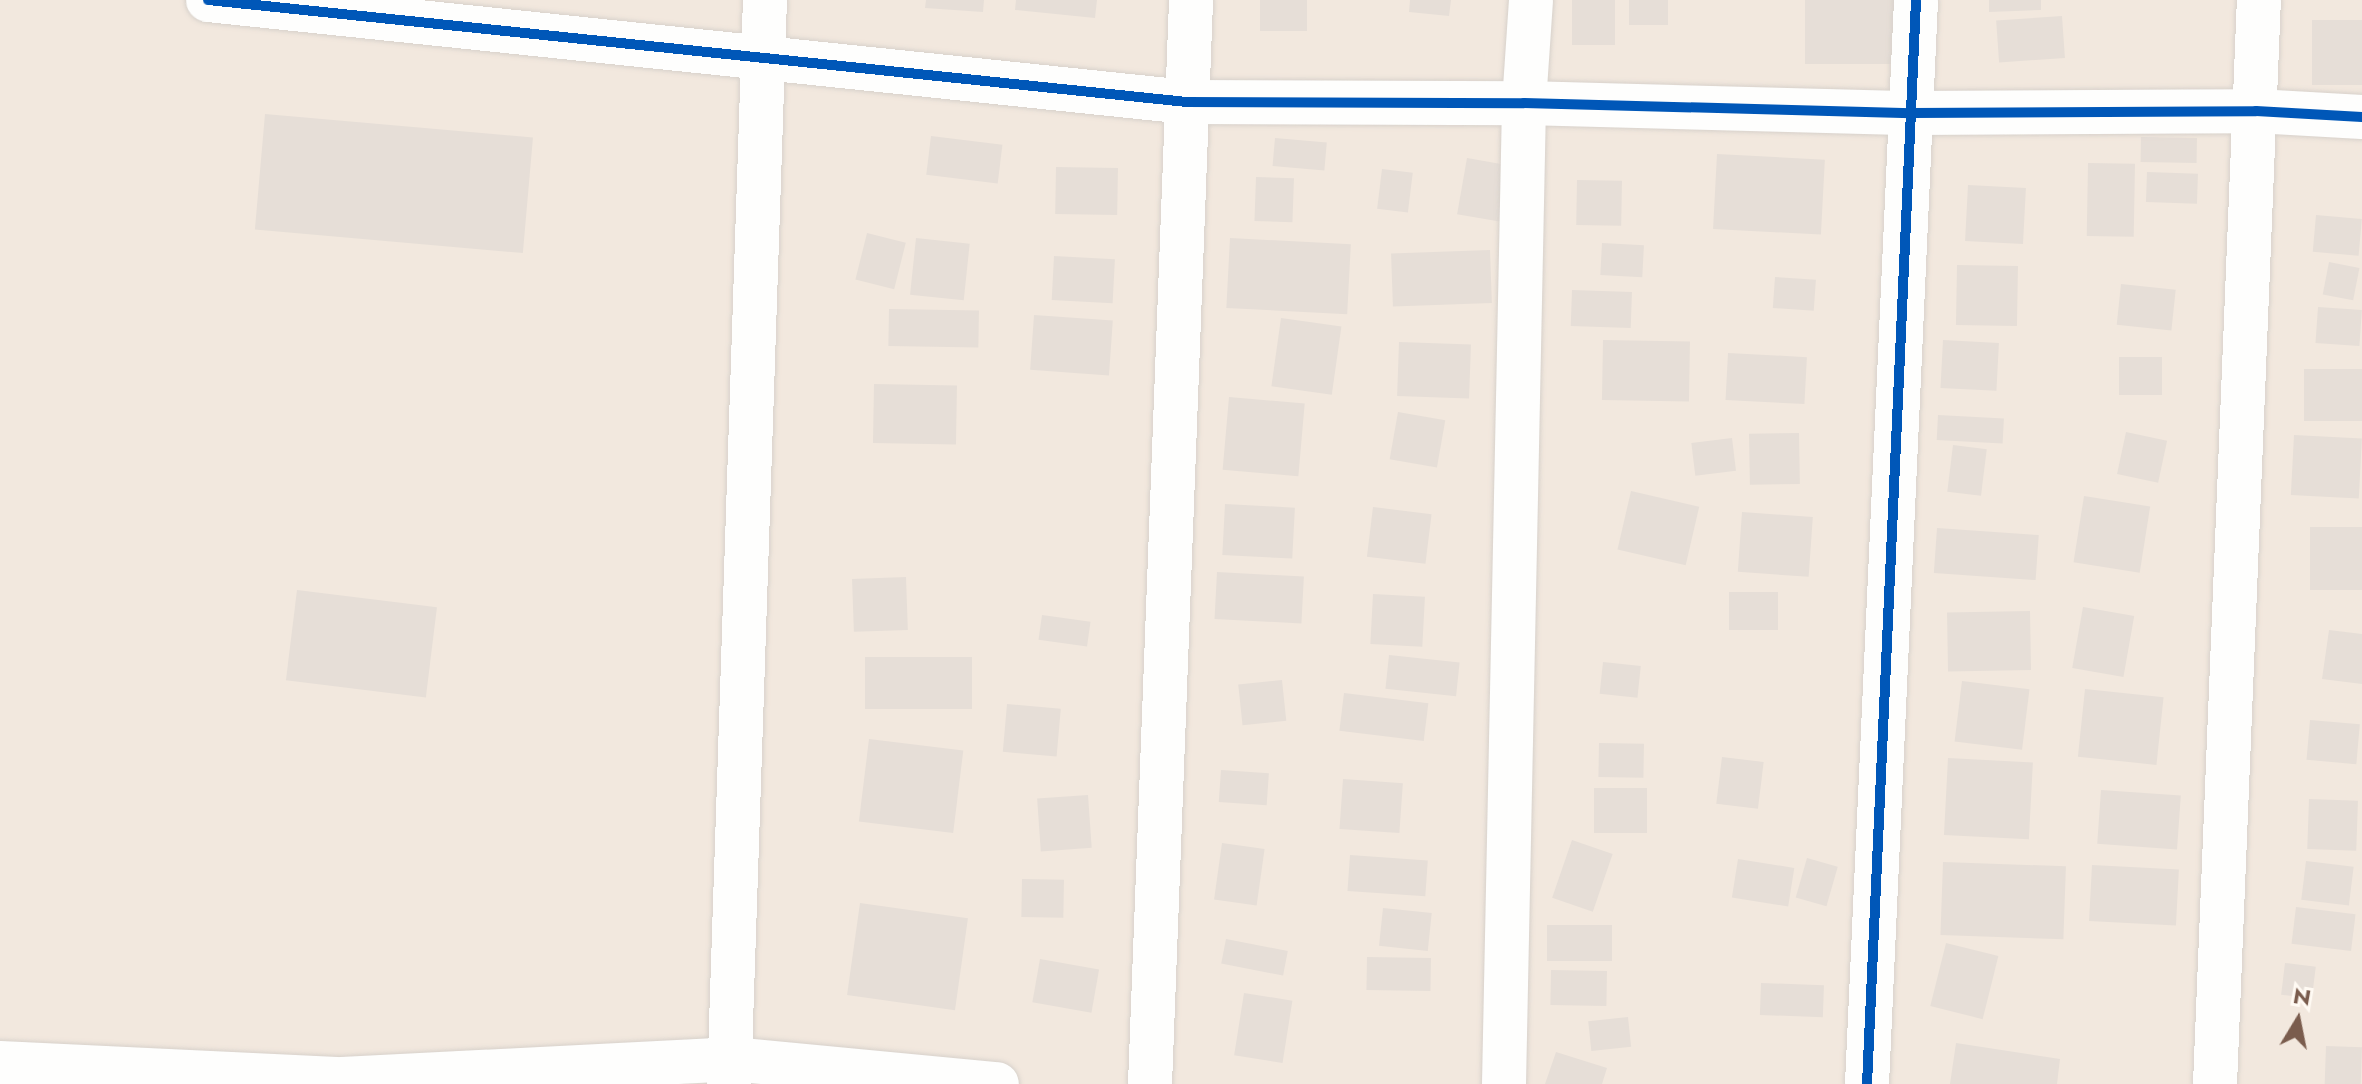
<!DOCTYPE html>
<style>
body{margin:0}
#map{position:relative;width:2362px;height:1084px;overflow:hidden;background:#f9f5f0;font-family:Jost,sans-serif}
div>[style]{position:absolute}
.residential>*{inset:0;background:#f2e8de;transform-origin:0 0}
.building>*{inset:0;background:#e6ded7;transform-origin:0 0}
.roads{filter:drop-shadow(0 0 2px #d7d1cb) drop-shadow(0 0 2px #d7d1cb)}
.minor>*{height:44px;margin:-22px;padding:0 22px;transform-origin:22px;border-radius:22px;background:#fefefd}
.cycleway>*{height:10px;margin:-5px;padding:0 5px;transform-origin:5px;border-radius:5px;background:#0057b8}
span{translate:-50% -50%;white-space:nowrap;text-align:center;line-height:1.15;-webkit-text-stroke:6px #fffaf3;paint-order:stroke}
.north{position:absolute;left:2258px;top:980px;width:80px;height:80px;-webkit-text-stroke:6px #fffaf3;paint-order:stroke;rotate:10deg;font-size:22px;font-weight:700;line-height:32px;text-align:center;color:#7a5c4d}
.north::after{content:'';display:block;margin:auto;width:28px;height:36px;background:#7a5c4d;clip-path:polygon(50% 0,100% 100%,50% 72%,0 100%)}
</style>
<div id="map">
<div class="residential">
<div style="left:0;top:0;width:2362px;height:1084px"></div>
</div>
<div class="building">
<div style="clip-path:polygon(926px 0,984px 0,983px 12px,925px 8px)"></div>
<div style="clip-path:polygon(1016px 0,1097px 0,1095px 18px,1015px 10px)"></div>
<div style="left:1260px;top:0;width:47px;height:31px"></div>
<div style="clip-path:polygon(1410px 0,1451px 0,1449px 16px,1409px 12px)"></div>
<div style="left:1572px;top:0;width:43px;height:45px"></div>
<div style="left:1629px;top:0;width:39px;height:25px"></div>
<div style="left:1805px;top:0;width:94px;height:64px"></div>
<div style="clip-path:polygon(1989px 0,2041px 0,2041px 10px,1989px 12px)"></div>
<div style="left:2062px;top:16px;width:42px;height:66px;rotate:86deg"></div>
<div style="left:2362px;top:20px;width:65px;height:50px;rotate:90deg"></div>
<div style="left:265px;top:114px;width:269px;height:116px;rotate:5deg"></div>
<div style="left:931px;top:136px;width:72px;height:39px;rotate:7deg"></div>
<div style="left:2141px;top:137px;width:56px;height:25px;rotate:1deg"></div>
<div style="left:1275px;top:138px;width:52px;height:28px;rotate:5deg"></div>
<div style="left:1717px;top:154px;width:108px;height:75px;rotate:3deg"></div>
<div style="left:1467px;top:158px;width:46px;height:57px;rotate:10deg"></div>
<div style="left:2088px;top:163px;width:47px;height:73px;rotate:1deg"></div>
<div style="left:1056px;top:167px;width:62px;height:47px;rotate:1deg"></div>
<div style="left:1382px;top:169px;width:31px;height:40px;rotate:7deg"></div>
<div style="left:2147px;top:172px;width:51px;height:30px;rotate:2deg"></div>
<div style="left:1256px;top:177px;width:38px;height:44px;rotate:2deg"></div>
<div style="left:1577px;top:180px;width:45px;height:45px;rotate:1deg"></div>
<div style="left:1968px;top:185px;width:58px;height:56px;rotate:3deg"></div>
<div style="left:2316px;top:215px;width:46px;height:37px;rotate:5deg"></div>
<div style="left:867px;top:233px;width:40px;height:48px;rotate:14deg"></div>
<div style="left:916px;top:238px;width:54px;height:57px;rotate:6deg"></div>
<div style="left:1230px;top:238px;width:121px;height:70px;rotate:3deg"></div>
<div style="left:1602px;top:243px;width:42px;height:32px;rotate:3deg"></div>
<div style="left:1490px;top:250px;width:53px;height:99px;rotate:88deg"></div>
<div style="left:1054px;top:256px;width:61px;height:44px;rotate:3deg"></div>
<div style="left:2329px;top:262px;width:31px;height:33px;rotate:11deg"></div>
<div style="left:1957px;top:265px;width:61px;height:60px;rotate:1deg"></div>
<div style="left:1775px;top:277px;width:41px;height:31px;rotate:4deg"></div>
<div style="left:2121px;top:284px;width:55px;height:41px;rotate:6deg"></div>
<div style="left:1572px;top:290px;width:60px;height:36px;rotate:2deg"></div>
<div style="left:2318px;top:307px;width:44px;height:36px;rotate:4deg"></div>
<div style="left:889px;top:309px;width:90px;height:37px;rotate:1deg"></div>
<div style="left:1034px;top:315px;width:79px;height:55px;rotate:4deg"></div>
<div style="left:1281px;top:318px;width:61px;height:69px;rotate:8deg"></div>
<div style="left:1603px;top:340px;width:87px;height:60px;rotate:1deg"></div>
<div style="left:1943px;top:340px;width:56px;height:48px;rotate:3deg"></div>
<div style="left:1399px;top:342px;width:72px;height:54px;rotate:2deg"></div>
<div style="left:1728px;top:353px;width:79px;height:47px;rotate:3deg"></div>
<div style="left:2119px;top:357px;width:43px;height:38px"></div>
<div style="left:2362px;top:369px;width:52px;height:58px;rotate:90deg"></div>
<div style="left:874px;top:384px;width:83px;height:59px;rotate:1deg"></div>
<div style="left:1229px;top:397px;width:76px;height:73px;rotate:5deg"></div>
<div style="left:1398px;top:412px;width:48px;height:48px;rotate:10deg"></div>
<div style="left:1938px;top:415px;width:66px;height:25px;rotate:3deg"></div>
<div style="left:2126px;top:432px;width:42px;height:43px;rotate:12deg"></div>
<div style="left:1799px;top:433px;width:51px;height:50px;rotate:89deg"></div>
<div style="left:2294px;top:435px;width:68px;height:60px;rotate:3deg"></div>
<div style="left:1732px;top:438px;width:33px;height:41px;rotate:83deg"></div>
<div style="left:1953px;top:445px;width:34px;height:47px;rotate:7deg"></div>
<div style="left:1631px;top:491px;width:70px;height:60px;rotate:13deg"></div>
<div style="left:2084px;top:496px;width:67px;height:67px;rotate:9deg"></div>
<div style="left:1225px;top:504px;width:70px;height:51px;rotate:3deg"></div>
<div style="left:1373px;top:507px;width:59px;height:50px;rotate:7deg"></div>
<div style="left:1742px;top:512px;width:71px;height:60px;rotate:4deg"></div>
<div style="left:2310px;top:527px;width:52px;height:63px"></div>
<div style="left:1937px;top:528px;width:102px;height:45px;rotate:4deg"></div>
<div style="left:1217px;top:572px;width:87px;height:47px;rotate:3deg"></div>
<div style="left:906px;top:577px;width:53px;height:54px;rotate:88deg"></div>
<div style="left:297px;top:590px;width:141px;height:91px;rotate:7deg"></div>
<div style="left:1729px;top:592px;width:49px;height:38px"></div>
<div style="left:1373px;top:594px;width:52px;height:50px;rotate:3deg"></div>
<div style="left:2083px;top:607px;width:52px;height:62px;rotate:10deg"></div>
<div style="left:2030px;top:611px;width:59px;height:83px;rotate:89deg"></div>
<div style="left:1042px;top:615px;width:49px;height:25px;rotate:8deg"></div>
<div style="clip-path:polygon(2329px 630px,2362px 634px,2362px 684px,2322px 679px)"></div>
<div style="left:1389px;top:655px;width:71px;height:34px;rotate:6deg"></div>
<div style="left:865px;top:657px;width:107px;height:52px"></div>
<div style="left:1603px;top:662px;width:38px;height:32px;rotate:6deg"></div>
<div style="left:1282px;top:680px;width:41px;height:44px;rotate:84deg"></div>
<div style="left:1962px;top:681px;width:68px;height:61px;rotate:7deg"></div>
<div style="left:2085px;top:689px;width:79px;height:68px;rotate:6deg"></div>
<div style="left:1344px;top:693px;width:85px;height:38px;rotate:7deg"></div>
<div style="left:1007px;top:704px;width:54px;height:48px;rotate:5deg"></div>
<div style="left:2310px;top:720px;width:50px;height:40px;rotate:5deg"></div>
<div style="left:869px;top:739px;width:95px;height:83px;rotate:7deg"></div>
<div style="left:1599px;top:743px;width:45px;height:34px;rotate:1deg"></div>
<div style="left:1722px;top:757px;width:42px;height:47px;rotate:7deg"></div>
<div style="left:1948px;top:758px;width:85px;height:77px;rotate:3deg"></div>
<div style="left:1221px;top:770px;width:48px;height:32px;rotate:4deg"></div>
<div style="left:1343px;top:779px;width:60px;height:50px;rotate:4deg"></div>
<div style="left:1647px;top:788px;width:45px;height:53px;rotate:90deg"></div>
<div style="left:2101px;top:790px;width:80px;height:54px;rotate:4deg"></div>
<div style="left:1088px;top:795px;width:53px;height:51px;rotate:86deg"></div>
<div style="left:2309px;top:799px;width:49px;height:50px;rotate:2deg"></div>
<div style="left:1572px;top:840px;width:43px;height:61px;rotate:19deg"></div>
<div style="left:1222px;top:843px;width:43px;height:57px;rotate:8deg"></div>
<div style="left:1350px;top:855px;width:78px;height:36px;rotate:4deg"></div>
<div style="left:1807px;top:858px;width:32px;height:41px;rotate:16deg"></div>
<div style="left:1738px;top:859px;width:57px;height:39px;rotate:9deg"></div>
<div style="left:2306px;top:861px;width:48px;height:39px;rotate:7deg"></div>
<div style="left:1943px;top:862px;width:123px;height:73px;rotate:2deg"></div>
<div style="left:2092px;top:865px;width:87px;height:56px;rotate:3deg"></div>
<div style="left:1022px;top:879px;width:42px;height:38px;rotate:1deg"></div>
<div style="left:860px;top:903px;width:109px;height:93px;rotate:8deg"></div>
<div style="left:2296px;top:907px;width:60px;height:37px;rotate:7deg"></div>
<div style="left:1383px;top:908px;width:49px;height:38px;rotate:6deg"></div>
<div style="left:1547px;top:925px;width:65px;height:36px"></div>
<div style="left:1226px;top:939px;width:63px;height:25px;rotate:11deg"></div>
<div style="left:1946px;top:943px;width:54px;height:65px;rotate:14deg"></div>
<div style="left:1367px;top:957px;width:64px;height:33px;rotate:1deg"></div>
<div style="left:1040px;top:959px;width:60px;height:44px;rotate:10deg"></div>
<div style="left:2285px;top:963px;width:31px;height:32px;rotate:7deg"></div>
<div style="left:1551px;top:970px;width:56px;height:35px;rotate:1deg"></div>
<div style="left:1761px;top:983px;width:63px;height:32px;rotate:2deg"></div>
<div style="left:1244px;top:993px;width:49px;height:63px;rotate:9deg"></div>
<div style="left:1628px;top:1017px;width:30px;height:40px;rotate:84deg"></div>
<div style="clip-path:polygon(1956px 1043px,2060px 1059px,2057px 1084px,1950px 1084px)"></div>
<div style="left:2326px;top:1046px;width:36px;height:38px;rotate:2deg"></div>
<div style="clip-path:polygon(1556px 1052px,1607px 1068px,1602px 1084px,1545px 1084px)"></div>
</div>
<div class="roads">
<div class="minor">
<div style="left:208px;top:0;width:983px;rotate:5.95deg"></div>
<div style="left:1186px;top:102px;width:338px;rotate:0.2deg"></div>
<div style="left:1524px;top:103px;width:388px;rotate:1.5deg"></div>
<div style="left:1912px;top:113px;width:344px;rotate:-0.3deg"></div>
<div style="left:2256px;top:111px;width:106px;rotate:3.2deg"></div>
<div style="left:0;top:1063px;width:342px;rotate:2.7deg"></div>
<div style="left:342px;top:1079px;width:390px;rotate:-2.9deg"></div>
<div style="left:731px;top:1059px;width:267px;rotate:5.4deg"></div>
<div style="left:729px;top:1084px;width:1085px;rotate:-88.1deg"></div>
<div style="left:1150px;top:1084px;width:1085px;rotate:-87.83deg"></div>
<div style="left:1504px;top:1084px;width:981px;rotate:-88.83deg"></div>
<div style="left:1524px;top:103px;width:103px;rotate:-86.1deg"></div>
<div style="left:1867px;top:1084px;width:1085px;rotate:-87.41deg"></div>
<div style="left:2215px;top:1084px;width:1085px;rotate:-87.68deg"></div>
</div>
</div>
<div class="cycleway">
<div style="left:208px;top:0;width:983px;rotate:5.95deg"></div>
<div style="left:1186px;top:102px;width:338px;rotate:0.2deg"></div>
<div style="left:1524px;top:103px;width:388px;rotate:1.5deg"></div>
<div style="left:1912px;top:113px;width:344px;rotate:-0.3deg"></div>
<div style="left:2256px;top:111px;width:106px;rotate:3.2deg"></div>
<div style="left:1867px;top:1084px;width:1085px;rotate:-87.41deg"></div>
</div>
<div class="north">N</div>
</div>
